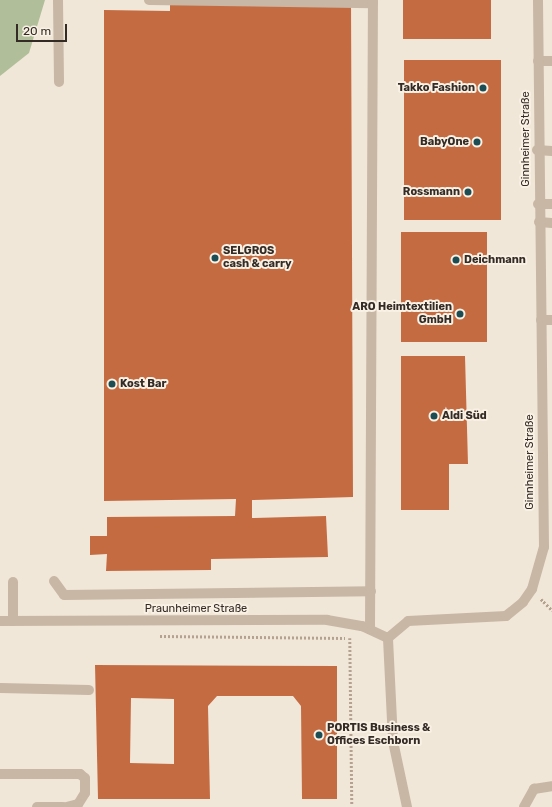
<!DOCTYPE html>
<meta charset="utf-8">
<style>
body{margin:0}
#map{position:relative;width:552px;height:807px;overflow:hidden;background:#f1e7d8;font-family:Rubik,sans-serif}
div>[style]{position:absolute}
.green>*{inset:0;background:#b0bf99}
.building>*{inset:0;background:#c56b42;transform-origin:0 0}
.path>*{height:2.5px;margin-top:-1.25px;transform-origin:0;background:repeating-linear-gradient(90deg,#b4a18f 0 2px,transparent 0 4px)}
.minor>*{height:10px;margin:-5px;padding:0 5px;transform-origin:5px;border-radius:5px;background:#c8b7a5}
.dots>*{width:11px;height:11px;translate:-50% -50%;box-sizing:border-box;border:2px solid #f9f1e4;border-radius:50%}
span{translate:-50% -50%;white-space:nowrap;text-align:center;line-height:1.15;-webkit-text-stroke:4px #f9f1e4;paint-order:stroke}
.poi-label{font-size:11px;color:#342b26;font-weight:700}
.right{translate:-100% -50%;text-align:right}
.left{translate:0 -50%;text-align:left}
.street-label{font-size:11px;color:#342b26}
.scale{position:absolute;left:16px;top:24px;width:51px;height:18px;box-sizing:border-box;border:2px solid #342b26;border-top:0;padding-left:5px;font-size:12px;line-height:14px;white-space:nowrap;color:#342b26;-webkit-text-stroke:3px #f9f1e4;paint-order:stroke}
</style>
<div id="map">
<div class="green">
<div style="clip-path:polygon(0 0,45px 0,29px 53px,0 76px)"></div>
</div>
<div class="building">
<div style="clip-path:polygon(170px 0,351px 0,353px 497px,252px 500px,252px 518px,326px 516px,328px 557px,211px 559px,211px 570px,106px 571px,107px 554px,90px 555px,90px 536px,107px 536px,107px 517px,235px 516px,236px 499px,104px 501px,104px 10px,170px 11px)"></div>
<div style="left:403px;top:0;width:88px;height:39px"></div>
<div style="left:404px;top:60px;width:97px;height:160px"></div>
<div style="left:401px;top:232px;width:86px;height:110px"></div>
<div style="clip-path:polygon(401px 356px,465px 356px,468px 464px,449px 464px,449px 510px,401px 510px)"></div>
<div style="clip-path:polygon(evenodd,95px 665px,337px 666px,337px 799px,302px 799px,301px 706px,293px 696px,217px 696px,208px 706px,210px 799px,98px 799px,95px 665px,131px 698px,174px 699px,174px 764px,130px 763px,131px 698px)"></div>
</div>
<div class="path">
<div style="left:541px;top:599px;width:16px;rotate:45deg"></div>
<div style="left:160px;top:636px;width:185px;rotate:0.6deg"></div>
<div style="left:350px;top:638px;width:166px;rotate:89.3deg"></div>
</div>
<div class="minor">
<div style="left:58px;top:0;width:82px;rotate:89.3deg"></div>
<div style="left:149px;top:0;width:224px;rotate:0.8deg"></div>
<div style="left:538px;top:61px;width:14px"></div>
<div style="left:537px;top:150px;width:15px;rotate:4deg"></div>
<div style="left:538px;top:204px;width:14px"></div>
<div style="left:539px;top:222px;width:13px;rotate:4deg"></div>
<div style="left:541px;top:320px;width:11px"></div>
<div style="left:54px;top:581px;width:17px;rotate:54deg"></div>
<div style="left:64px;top:595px;width:307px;rotate:-0.7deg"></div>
<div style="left:0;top:621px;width:327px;rotate:-0.2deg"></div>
<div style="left:327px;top:620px;width:36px;rotate:10deg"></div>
<div style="left:362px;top:626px;width:29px;rotate:25deg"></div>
<div style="left:13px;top:621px;width:39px;rotate:-90deg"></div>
<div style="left:370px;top:629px;width:629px;rotate:-89.73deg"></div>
<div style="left:0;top:688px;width:89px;rotate:1.3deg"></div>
<div style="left:0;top:774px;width:80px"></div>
<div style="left:80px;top:774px;width:6px;rotate:39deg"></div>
<div style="left:85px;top:778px;width:15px;rotate:90deg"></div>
<div style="left:85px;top:793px;width:13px;rotate:122deg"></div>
<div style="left:78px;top:804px;width:11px;rotate:165deg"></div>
<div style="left:37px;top:807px;width:26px"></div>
<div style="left:407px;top:807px;width:67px;rotate:-102deg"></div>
<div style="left:393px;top:741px;width:103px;rotate:-92.8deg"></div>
<div style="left:388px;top:638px;width:26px;rotate:-40deg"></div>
<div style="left:408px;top:621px;width:98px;rotate:-2.9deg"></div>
<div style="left:506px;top:616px;width:22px;rotate:-39deg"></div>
<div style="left:523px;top:602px;width:16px;rotate:-55deg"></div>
<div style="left:532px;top:589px;width:44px;rotate:-74.1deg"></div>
<div style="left:544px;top:547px;width:547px;rotate:-90.63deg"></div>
<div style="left:524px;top:807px;width:21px;rotate:-61deg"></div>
<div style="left:534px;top:789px;width:18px;rotate:-9deg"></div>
</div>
<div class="dots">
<div style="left:483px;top:88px;background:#1c4d55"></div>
<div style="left:477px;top:142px;background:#1c4d55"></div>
<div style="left:468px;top:192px;background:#1c4d55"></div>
<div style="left:215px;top:258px;background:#1c4d55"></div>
<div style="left:456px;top:260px;background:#1c4d55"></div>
<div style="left:460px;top:314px;background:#1c4d55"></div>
<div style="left:112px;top:384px;background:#1c4d55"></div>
<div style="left:434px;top:416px;background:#1c4d55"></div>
<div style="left:319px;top:735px;background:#1c4d55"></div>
</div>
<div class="poi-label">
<span class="right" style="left:475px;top:88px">Takko Fashion</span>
<span class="right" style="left:469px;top:142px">BabyOne</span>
<span class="right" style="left:460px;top:192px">Rossmann</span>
<span class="left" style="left:223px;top:258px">SELGROS<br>cash &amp; carry</span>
<span class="left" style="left:464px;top:260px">Deichmann</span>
<span class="right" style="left:452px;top:314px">ARO Heimtextilien<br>GmbH</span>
<span class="left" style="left:120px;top:384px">Kost Bar</span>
<span class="left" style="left:442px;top:416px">Aldi Süd</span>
<span class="left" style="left:327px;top:735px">PORTIS Business &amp;<br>Offices Eschborn</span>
</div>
<div class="street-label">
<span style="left:526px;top:139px;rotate:-90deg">Ginnheimer Straße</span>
<span style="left:530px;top:462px;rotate:-90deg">Ginnheimer Straße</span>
<span style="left:196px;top:609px">Praunheimer Straße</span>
</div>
<div class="scale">20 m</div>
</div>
